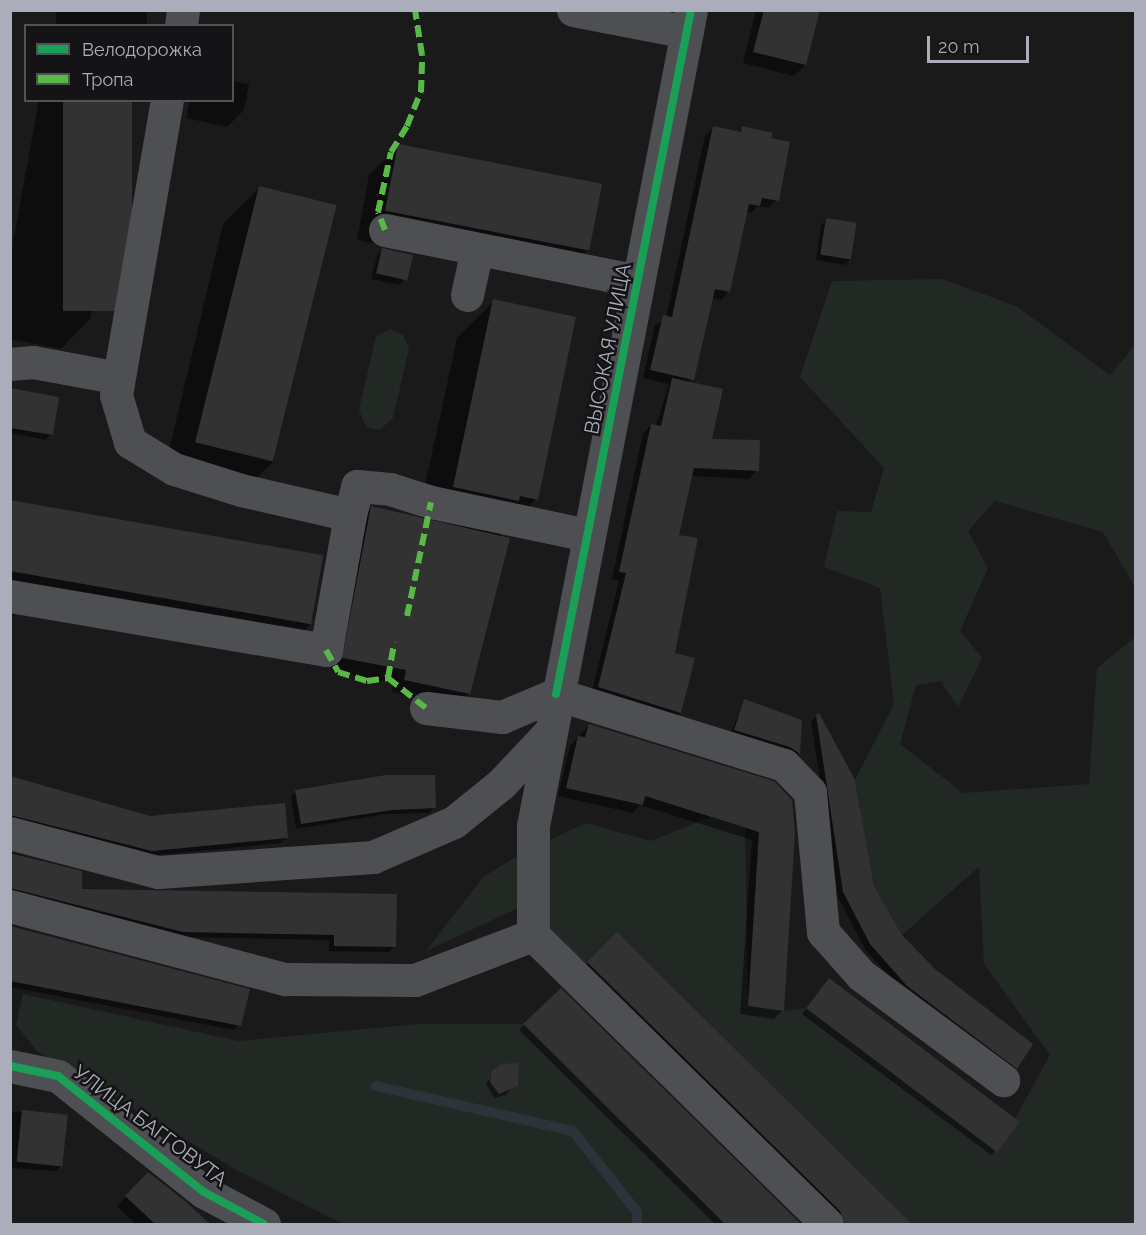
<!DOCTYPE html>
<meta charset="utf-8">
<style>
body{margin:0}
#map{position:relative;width:1146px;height:1235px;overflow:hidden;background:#1a1a1a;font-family:Raleway,sans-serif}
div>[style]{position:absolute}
.green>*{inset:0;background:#222924}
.shadow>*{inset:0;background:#0007;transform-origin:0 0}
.stream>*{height:10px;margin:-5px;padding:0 5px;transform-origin:5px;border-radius:5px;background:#2d333b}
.building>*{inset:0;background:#323232;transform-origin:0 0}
.minor>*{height:33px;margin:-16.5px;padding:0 16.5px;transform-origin:16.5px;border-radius:16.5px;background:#4e4f53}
.quiet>*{height:6px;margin-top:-3px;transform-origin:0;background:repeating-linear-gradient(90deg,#58b947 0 12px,transparent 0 18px)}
.cycleway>*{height:8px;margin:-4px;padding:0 4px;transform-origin:4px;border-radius:4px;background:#1a9f57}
span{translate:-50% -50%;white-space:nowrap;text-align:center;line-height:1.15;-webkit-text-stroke:5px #141416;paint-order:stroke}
.street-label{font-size:20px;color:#acadba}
.frame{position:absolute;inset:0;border:12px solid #acadba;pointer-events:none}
.legend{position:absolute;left:24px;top:24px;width:210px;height:78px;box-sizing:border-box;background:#141416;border:2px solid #515158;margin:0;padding:8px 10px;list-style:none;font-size:18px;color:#acadba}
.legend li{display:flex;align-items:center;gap:12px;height:30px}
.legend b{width:30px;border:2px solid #515158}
.scale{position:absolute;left:927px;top:36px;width:102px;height:27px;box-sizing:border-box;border:3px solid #acadba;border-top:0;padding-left:8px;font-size:18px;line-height:21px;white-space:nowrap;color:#acadba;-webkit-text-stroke:4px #141416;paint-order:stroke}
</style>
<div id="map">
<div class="green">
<div style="clip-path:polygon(942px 279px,1016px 306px,1110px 375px,1135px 345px,1135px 587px,1103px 532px,995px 501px,968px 531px,988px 568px,960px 631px,982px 658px,958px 707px,941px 681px,916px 685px,900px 744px,963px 793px,1089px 784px,1097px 668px,1135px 637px,1135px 1224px,912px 1224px,617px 933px,586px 963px,518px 908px,426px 951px,483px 877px,524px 852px,586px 823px,651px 841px,710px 817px,745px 828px,748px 1006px,784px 1011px,806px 1008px,997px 1151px,1050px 1055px,984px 964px,979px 867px,902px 935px,874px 886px,855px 780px,894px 704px,880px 588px,824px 567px,837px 511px,871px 512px,884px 468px,800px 377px,832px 281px)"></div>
<div style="clip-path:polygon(390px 329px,403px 335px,409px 349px,393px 418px,381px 429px,373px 429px,366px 427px,359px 410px,376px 336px)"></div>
<div style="clip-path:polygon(23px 994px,238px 1041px,418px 1024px,523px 1024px,725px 1224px,343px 1224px,240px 1172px,37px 1051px,16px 1025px)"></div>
</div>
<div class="shadow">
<div style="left:56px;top:10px;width:91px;height:16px"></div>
<div style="clip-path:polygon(756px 10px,819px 10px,805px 65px,794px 76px,743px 63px)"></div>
<div style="clip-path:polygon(232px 81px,249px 84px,244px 110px,227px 127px,186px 118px,190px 100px,232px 100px)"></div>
<div style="clip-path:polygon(39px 100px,130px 100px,90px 319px,61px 349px,10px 339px,10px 259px)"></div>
<div style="clip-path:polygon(713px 128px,738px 133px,743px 128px,770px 139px,777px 200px,769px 208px,758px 206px,751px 213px,746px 212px,729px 291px,721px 300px,712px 298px,689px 383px,710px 440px,757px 471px,749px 479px,691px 476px,677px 536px,673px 654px,680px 713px,672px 721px,591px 695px,619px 581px,612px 579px,643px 433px,651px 425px,656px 426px,669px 384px,643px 378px,655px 325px,666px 318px,705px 136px)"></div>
<div style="clip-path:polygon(399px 146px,587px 250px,558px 279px,357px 240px,369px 175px)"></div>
<div style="clip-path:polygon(259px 188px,274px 461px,237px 497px,162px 480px,223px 224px)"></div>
<div style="clip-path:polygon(827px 220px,850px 260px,845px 265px,816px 260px,821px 225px)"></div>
<div style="clip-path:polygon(382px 250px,404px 280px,399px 285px,371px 279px,377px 255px)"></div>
<div style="clip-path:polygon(494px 301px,536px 499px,499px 537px,469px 694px,456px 707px,392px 692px,394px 683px,330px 671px,359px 521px,372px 508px,418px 518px,457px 338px)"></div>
<div style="clip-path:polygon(10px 390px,51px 434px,46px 440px,10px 433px)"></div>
<div style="clip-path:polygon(10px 502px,310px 624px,281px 654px,10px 604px)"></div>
<div style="clip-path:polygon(744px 700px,800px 721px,798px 754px,793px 759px,730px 735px)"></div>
<div style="clip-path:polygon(816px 716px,873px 887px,901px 936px,1016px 1068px,1011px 1073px,902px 991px,865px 949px,838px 897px,811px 721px)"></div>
<div style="clip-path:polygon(589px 726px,773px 783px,782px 1011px,774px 1019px,740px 1014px,752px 840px,640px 805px,633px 813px,558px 796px,570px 746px)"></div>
<div style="clip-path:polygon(10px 778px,150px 818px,287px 838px,281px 843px,146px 856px,10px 820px)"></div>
<div style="clip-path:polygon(296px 791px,434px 808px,429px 813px,386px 814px,296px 829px,291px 797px)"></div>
<div style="clip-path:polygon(10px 852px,80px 872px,81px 891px,396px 895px,395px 946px,389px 952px,329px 951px,329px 940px,177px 937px,10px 896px)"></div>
<div style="clip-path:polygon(10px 927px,239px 1025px,234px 1030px,10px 987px)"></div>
<div style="clip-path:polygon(617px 934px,909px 1224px,838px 1224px,583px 968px)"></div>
<div style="clip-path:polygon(824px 985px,996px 1150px,991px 1155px,802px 1014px)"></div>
<div style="clip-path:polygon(561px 990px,799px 1224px,715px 1224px,519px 1030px)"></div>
<div style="clip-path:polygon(502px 1066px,518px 1080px,506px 1095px,494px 1098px,486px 1083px)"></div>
<div style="clip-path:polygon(10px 1111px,67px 1117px,61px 1166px,56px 1171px,10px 1168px)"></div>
<div style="clip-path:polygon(149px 1174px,205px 1224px,135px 1224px,117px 1206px)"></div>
</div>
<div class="stream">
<div style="left:376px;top:1086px;width:202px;rotate:12.9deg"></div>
<div style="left:573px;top:1131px;width:103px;rotate:51.7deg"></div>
<div style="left:637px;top:1212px;width:12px;rotate:90deg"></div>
</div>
<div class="building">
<div style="clip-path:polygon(764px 10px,820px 10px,806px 65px,753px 52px)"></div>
<div style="left:63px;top:100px;width:69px;height:211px"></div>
<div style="clip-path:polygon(713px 126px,741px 132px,742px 126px,773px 133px,771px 138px,790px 142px,779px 201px,762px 198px,760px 206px,749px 204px,730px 292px,715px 289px,694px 380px,650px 370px,663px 315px,672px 317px)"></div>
<div style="left:398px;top:144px;width:208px;height:68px;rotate:11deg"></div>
<div style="left:259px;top:186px;width:80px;height:264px;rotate:14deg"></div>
<div style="left:826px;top:218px;width:31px;height:37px;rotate:9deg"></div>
<div style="left:382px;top:248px;width:32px;height:26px;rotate:13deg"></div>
<div style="clip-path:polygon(493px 299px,576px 317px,538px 500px,520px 496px,519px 501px,453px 487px)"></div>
<div style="clip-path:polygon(672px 378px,723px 389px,712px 439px,760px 440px,759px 471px,694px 468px,679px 535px,698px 538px,675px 653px,695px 658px,681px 713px,598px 687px,626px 573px,619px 572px,651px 424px,661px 426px)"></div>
<div style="clip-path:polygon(10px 388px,59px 397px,53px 435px,10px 428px)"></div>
<div style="left:10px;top:500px;width:318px;height:70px;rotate:10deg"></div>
<div style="clip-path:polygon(371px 506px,510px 538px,470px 694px,404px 680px,406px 670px,342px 658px)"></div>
<div style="clip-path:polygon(744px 699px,802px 720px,800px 754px,790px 747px,734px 730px)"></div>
<div style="clip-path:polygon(819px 713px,855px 780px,874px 886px,902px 935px,935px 969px,1033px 1044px,1017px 1069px,907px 986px,870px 944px,843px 892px,816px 715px)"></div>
<div style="clip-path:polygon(589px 724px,774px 781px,792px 800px,795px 832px,784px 1011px,748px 1006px,759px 832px,645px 796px,643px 805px,566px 788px,578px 736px,585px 737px)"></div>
<div style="clip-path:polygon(386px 775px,435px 775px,436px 808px,392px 810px,301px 824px,295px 790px)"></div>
<div style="clip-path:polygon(10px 776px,150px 816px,285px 803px,288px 838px,152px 851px,10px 815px)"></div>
<div style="clip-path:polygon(10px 853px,82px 871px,82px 889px,397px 894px,396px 947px,334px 946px,334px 935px,183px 932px,10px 888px)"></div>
<div style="clip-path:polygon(10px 926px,250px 989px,241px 1026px,10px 981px)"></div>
<div style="clip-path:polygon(617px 932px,653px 968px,912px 1224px,845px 1224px,840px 1211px,587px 962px)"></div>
<div style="left:829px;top:978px;width:239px;height:38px;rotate:37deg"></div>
<div style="clip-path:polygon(561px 988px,801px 1224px,725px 1224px,523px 1024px)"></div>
<div style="clip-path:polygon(519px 1063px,518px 1086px,499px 1094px,490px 1082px,492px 1071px,501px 1064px)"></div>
<div style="left:22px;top:1110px;width:46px;height:52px;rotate:6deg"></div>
<div style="clip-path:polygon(148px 1172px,185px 1201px,210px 1224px,155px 1224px,125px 1196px)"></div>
</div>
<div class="minor">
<div style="left:573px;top:10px;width:116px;rotate:10.9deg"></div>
<div style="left:181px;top:26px;width:16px;rotate:-83deg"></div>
<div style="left:385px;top:230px;width:258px;rotate:11.4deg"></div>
<div style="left:467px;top:295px;width:47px;rotate:-77.7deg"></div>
<div style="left:10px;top:364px;width:23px;rotate:-5deg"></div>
<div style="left:33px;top:362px;width:87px;rotate:10.5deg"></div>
<div style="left:350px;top:515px;width:30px;rotate:-76deg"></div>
<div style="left:357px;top:486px;width:33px;rotate:5deg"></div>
<div style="left:390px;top:489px;width:43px;rotate:17.6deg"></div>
<div style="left:431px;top:502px;width:159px;rotate:11.9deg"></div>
<div style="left:10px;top:596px;width:321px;rotate:9.7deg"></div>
<div style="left:326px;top:650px;width:137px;rotate:-79.9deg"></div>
<div style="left:350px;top:515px;width:112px;rotate:-167.1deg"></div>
<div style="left:241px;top:490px;width:70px;rotate:-162.6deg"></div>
<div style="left:174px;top:469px;width:52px;rotate:-148.5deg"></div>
<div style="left:130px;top:442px;width:49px;rotate:-106.6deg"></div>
<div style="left:116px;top:395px;width:299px;rotate:-80.2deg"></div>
<div style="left:426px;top:708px;width:77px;rotate:6.8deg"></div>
<div style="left:502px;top:717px;width:59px;rotate:-23.1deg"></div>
<div style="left:556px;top:694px;width:239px;rotate:17.3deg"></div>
<div style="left:784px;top:765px;width:37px;rotate:46deg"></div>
<div style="left:810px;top:792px;width:141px;rotate:84.7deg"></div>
<div style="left:823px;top:932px;width:57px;rotate:48.5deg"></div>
<div style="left:861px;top:975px;width:177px;rotate:36.5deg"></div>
<div style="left:10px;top:833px;width:153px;rotate:14.8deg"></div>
<div style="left:158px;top:872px;width:216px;rotate:-4deg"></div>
<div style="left:373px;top:857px;width:88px;rotate:-23.4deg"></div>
<div style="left:454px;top:822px;width:60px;rotate:-39deg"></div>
<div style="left:501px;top:784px;width:70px;rotate:-46.7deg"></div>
<div style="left:10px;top:906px;width:285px;rotate:14.9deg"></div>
<div style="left:285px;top:979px;width:130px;rotate:0.4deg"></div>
<div style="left:415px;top:980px;width:126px;rotate:-20.9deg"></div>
<div style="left:533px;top:935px;width:412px;rotate:44.5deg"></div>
<div style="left:533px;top:935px;width:109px;rotate:-90deg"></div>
<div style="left:533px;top:826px;width:831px;rotate:-79.04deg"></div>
<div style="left:10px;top:1066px;width:49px;rotate:11.8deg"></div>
<div style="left:58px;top:1076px;width:186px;rotate:38.5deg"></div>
<div style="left:204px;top:1192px;width:68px;rotate:28.1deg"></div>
</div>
<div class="quiet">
<div style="left:385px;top:230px;width:19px;rotate:-111deg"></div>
<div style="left:378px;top:212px;width:61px;rotate:-77.8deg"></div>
<div style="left:391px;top:152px;width:31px;rotate:-58deg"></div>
<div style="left:407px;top:126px;width:37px;rotate:-68deg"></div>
<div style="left:421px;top:92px;width:37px;rotate:-88deg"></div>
<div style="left:422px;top:55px;width:46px;rotate:-98.8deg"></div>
<div style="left:407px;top:616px;width:116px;rotate:-78.1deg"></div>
<div style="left:326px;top:650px;width:25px;rotate:61deg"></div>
<div style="left:338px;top:672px;width:30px;rotate:17deg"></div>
<div style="left:367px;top:681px;width:21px;rotate:-8deg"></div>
<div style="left:388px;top:678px;width:48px;rotate:38.3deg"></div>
<div style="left:388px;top:678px;width:36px;rotate:-80deg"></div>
</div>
<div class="cycleway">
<div style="left:556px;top:694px;width:697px;rotate:-78.84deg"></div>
<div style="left:10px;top:1066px;width:49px;rotate:11.8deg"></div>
<div style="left:58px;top:1076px;width:186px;rotate:38.5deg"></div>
<div style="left:204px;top:1192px;width:68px;rotate:28.1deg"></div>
</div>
<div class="street-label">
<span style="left:608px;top:349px;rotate:-79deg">ВЫСОКАЯ УЛИЦА</span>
<span style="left:150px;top:1126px;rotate:37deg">УЛИЦА БАГГОВУТА</span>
</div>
<div class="frame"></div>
<ul class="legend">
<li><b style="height:8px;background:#1a9f57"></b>Велодорожка</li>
<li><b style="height:8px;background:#58b947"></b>Тропа</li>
</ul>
<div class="scale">20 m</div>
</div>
